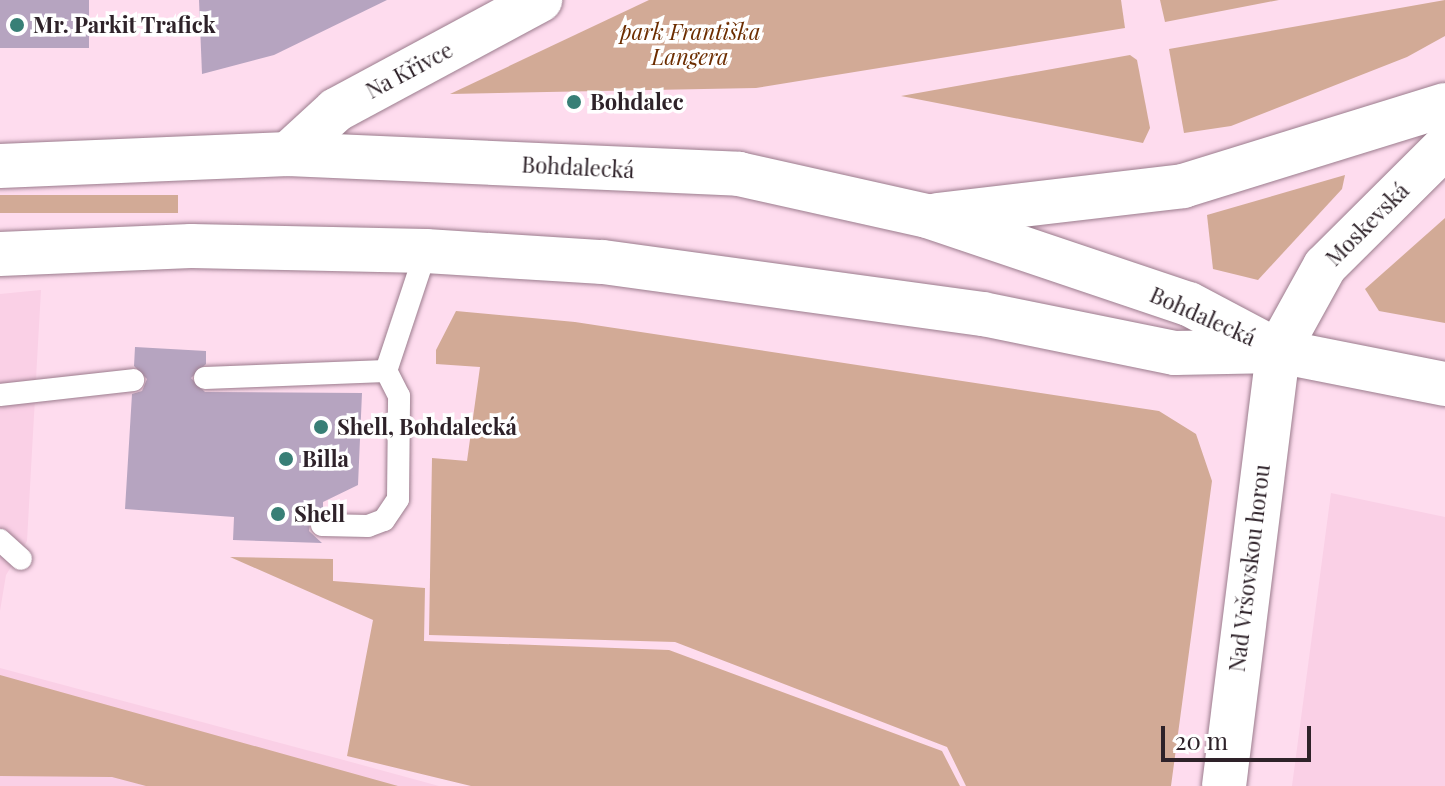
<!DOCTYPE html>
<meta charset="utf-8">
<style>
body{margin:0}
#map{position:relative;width:1445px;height:786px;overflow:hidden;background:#fedcee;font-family:"Playfair Display",serif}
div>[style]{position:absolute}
.built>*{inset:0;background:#fad0e6}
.green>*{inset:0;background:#d2aa96;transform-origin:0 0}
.building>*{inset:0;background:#b6a4c0;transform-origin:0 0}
.roads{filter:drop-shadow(0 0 2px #9b7c8d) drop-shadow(0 0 2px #9b7c8d)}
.lane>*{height:22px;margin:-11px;padding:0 11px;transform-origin:11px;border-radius:11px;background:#fff}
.street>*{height:44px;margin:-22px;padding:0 22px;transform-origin:22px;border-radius:22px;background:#fff}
.secondary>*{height:44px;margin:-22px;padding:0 22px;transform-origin:22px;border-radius:22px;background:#fff}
.dots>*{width:22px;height:22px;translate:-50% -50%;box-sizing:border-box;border:4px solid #fff;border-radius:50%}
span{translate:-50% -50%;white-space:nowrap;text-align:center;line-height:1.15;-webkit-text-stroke:7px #fff;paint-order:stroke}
.poi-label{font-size:22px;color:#2e2229;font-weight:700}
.left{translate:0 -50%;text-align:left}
.park-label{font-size:22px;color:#6c2d00;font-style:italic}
.street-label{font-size:22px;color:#2e2229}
.scale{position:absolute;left:1161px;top:726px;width:150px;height:36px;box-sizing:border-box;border:4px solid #2e2229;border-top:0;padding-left:10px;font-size:24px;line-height:28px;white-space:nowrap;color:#2e2229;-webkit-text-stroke:6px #fff;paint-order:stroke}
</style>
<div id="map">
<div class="built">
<div style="clip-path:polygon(41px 290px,27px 541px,6px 575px,0 611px,0 294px)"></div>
<div style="clip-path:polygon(1331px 493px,1445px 517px,1445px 786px,1292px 786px)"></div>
<div style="clip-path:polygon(0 668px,340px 759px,439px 786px,0 786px)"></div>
</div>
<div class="green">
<div style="clip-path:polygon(649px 0,1121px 0,1125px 28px,756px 88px,450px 94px)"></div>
<div style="clip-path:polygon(1160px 0,1279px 0,1165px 22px)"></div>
<div style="clip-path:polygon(1445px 0,1445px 36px,1407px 57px,1231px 126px,1184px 133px,1169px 49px)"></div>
<div style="clip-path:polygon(1130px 55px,1137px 60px,1150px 128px,1143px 143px,901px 96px)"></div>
<div style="clip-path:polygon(1345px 175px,1342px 189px,1258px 280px,1213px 269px,1207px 215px)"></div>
<div style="left:178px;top:195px;width:18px;height:178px;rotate:90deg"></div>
<div style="clip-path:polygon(1445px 218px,1445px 323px,1379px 311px,1365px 289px)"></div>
<div style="clip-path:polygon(456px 311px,575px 322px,1159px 411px,1196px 434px,1212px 481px,1171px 786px,966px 786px,947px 747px,675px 642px,429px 635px,432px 458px,467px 461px,480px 367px,436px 364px,436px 350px)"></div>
<div style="clip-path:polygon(230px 557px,333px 559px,333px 581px,425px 588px,424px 641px,669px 650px,942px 751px,960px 786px,471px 786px,347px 756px,373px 620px)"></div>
<div style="clip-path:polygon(0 675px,398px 786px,146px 786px,112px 777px,0 776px)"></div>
</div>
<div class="building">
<div style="left:0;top:0;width:89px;height:48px"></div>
<div style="clip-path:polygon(199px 0,387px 0,274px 55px,202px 74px)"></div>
<div style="clip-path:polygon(135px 347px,206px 351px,206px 364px,191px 378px,205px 392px,362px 393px,358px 485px,323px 502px,323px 511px,311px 517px,309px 531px,322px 543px,233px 540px,234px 517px,125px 509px,132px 394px,142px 391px,147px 379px,134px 366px)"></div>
</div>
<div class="roads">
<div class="lane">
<div style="left:205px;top:378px;width:181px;rotate:-2.2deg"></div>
<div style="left:386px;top:371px;width:126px;rotate:-71.6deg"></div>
<div style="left:0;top:395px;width:134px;rotate:-6.4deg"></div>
<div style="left:322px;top:525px;width:46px;rotate:1.2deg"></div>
<div style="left:368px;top:526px;width:17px;rotate:-21deg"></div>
<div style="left:384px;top:520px;width:25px;rotate:-56deg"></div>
<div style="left:398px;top:499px;width:103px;rotate:-89.4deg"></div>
<div style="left:399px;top:396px;width:28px;rotate:-117deg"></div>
<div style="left:0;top:540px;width:28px;rotate:42deg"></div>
</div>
<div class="street">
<div style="left:288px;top:154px;width:65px;rotate:-42.5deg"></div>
<div style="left:336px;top:110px;width:232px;rotate:-28.3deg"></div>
<div style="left:1224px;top:786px;width:438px;rotate:-82.9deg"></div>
</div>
<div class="secondary">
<div style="left:0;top:166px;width:288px;rotate:-2.4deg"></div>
<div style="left:288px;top:154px;width:451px;rotate:2.5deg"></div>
<div style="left:739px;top:174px;width:193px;rotate:12.6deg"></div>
<div style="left:927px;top:216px;width:276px;rotate:18.6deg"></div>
<div style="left:1189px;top:304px;width:98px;rotate:27.9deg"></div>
<div style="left:937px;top:215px;width:248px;rotate:-6.7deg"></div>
<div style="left:1183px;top:186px;width:274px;rotate:-17.2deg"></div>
<div style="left:0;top:254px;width:191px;rotate:-2.4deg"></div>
<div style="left:191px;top:246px;width:235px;rotate:1.2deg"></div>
<div style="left:426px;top:251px;width:177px;rotate:3.6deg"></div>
<div style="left:603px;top:262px;width:384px;rotate:7.8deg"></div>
<div style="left:983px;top:314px;width:196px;rotate:11.5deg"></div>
<div style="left:1175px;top:353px;width:103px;rotate:-1.1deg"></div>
<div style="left:1278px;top:351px;width:170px;rotate:11.2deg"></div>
<div style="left:1278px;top:351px;width:97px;rotate:-61.1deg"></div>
<div style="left:1325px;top:266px;width:169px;rotate:-44.8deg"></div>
</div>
</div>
<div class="dots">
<div style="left:17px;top:25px;background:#387f76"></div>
<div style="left:574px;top:102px;background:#387f76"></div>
<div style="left:321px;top:427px;background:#387f76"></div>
<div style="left:286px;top:459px;background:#387f76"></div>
<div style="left:278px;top:514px;background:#387f76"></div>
</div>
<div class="poi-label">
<span class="left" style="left:33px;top:25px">Mr. Parkit Trafick</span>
<span class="left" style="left:590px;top:102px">Bohdalec</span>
<span class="left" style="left:337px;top:427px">Shell, Bohdalecká</span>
<span class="left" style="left:302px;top:459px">Billa</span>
<span class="left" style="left:294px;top:514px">Shell</span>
</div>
<div class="park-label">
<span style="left:690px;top:44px">park Františka<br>Langera</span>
</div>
<div class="street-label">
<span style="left:409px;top:70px;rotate:-28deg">Na Křivce</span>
<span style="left:578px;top:167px;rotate:3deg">Bohdalecká</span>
<span style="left:1367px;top:224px;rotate:-45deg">Moskevská</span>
<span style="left:1203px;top:316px;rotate:24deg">Bohdalecká</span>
<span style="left:1249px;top:568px;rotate:-83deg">Nad Vršovskou horou</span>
</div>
<div class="scale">20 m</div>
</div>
